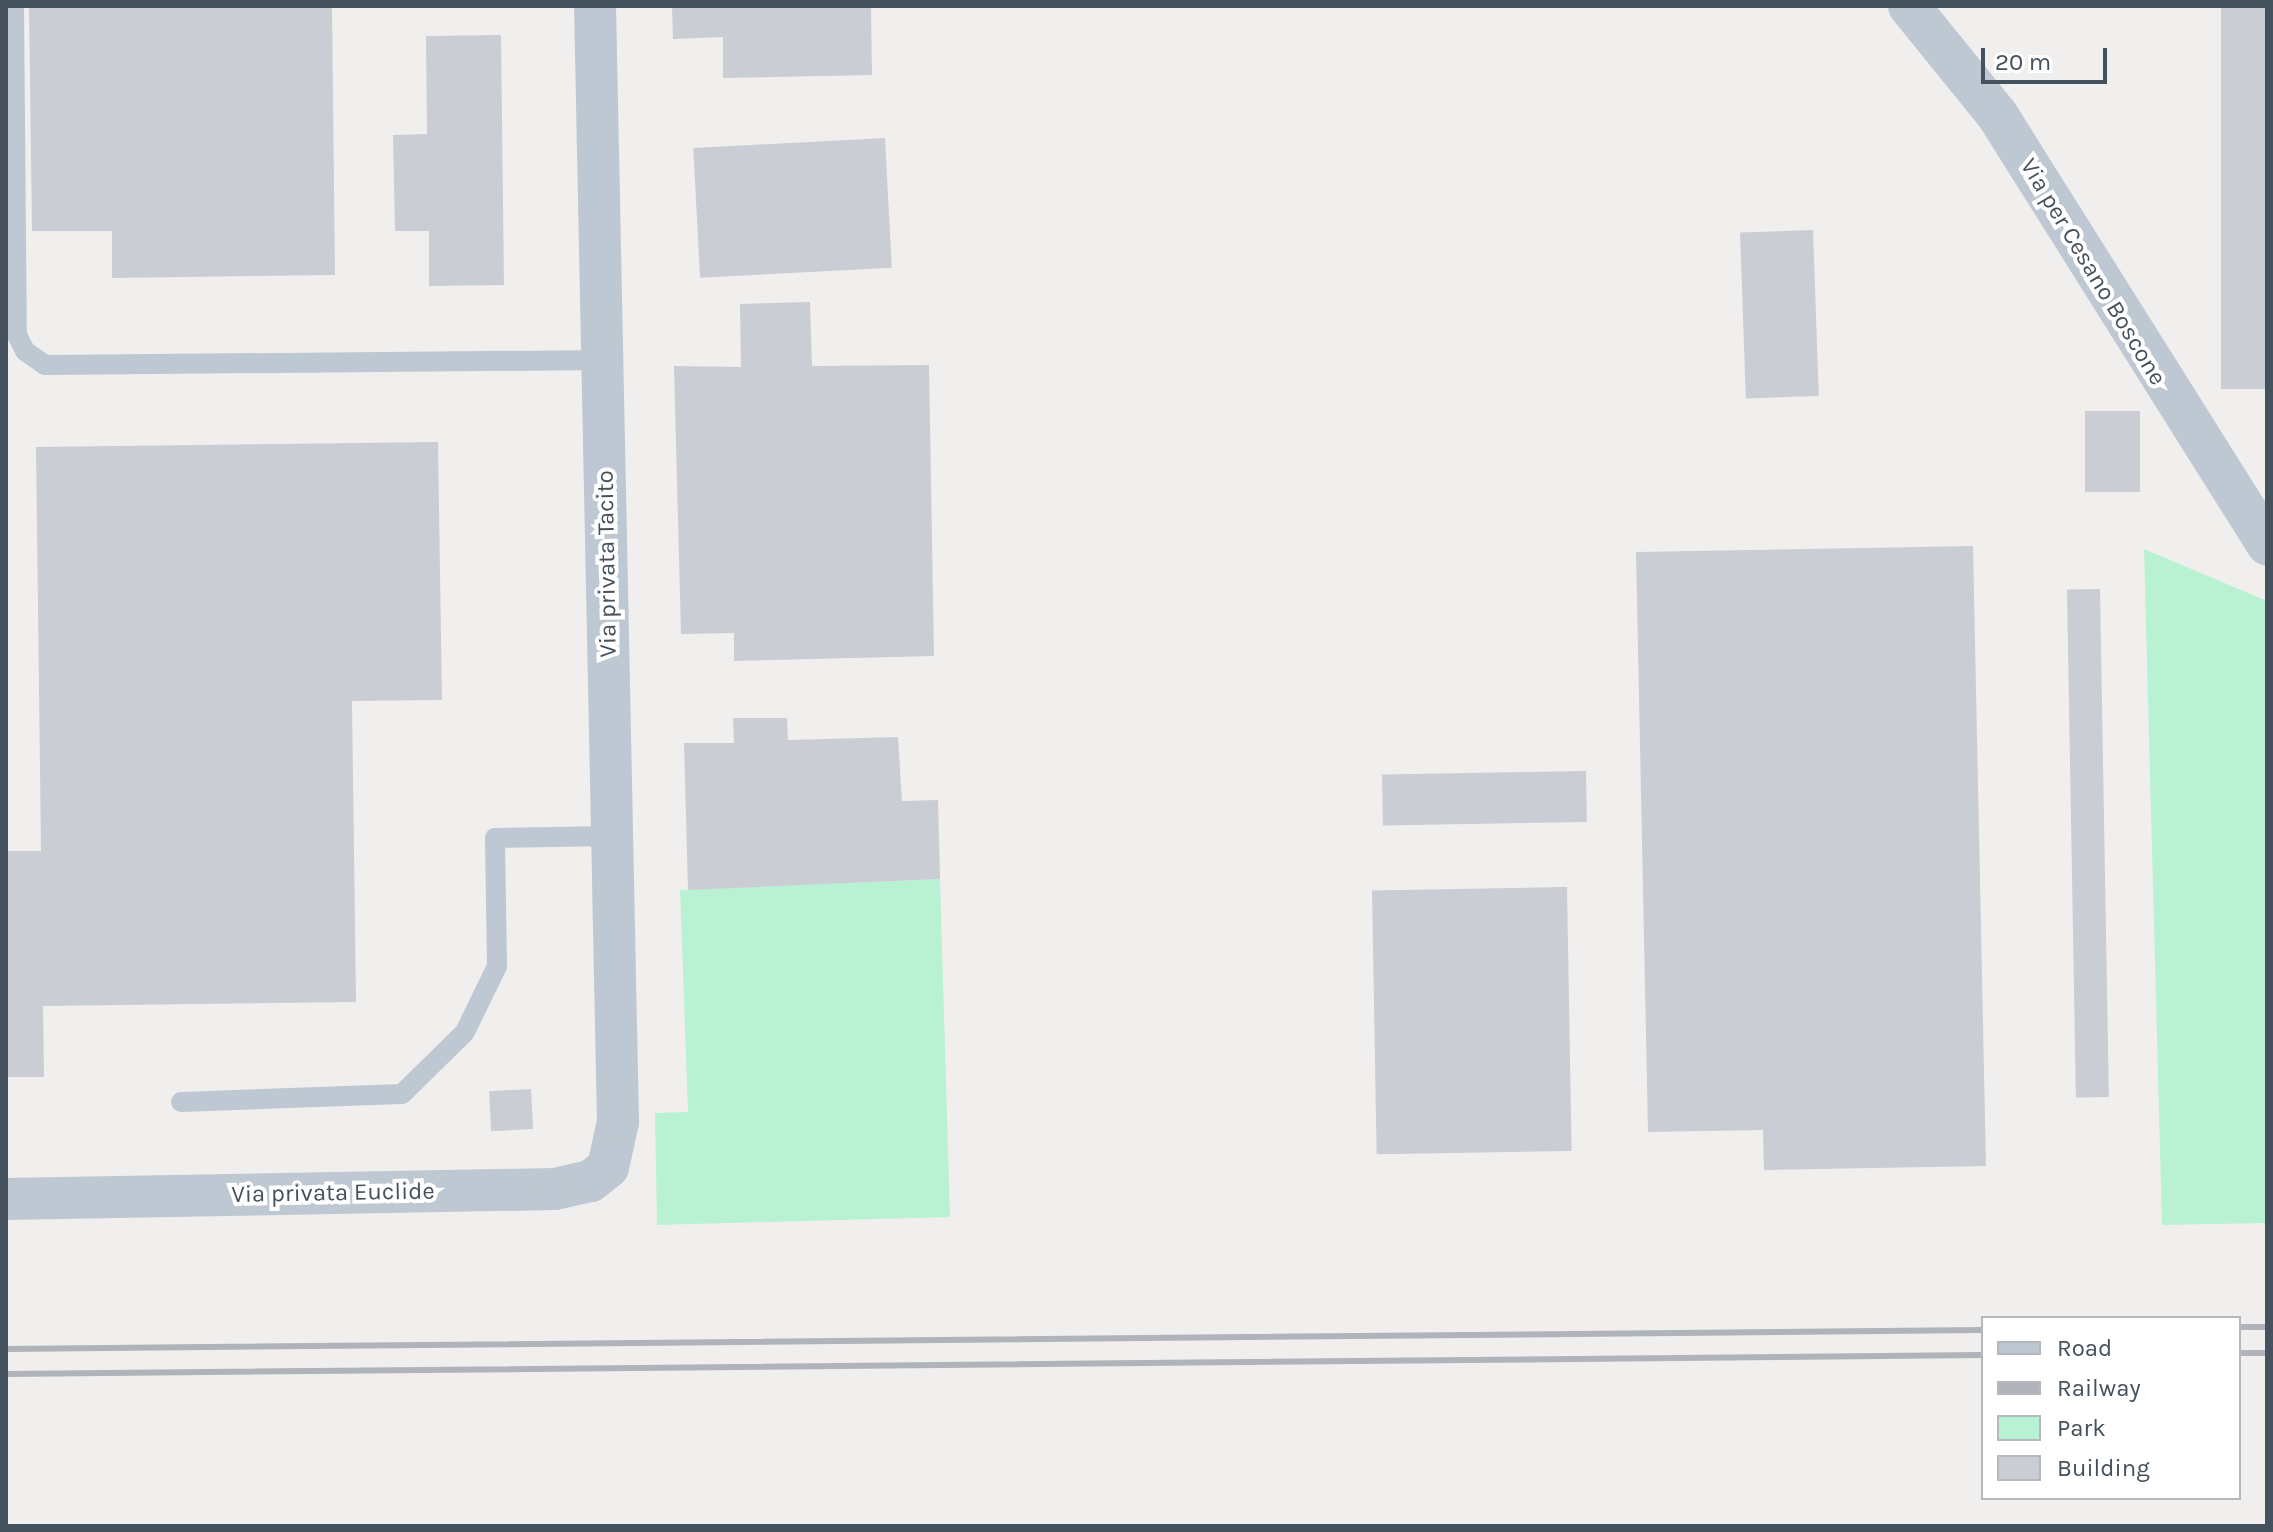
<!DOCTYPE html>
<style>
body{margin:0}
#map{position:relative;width:2273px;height:1532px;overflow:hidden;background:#f1eeee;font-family:Karla,sans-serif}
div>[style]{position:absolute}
.green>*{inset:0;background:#b9f2d2}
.building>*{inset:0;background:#cacdd4;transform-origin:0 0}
.lane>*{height:20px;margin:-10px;padding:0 10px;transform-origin:10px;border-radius:10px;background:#bec8d2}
.street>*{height:42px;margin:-21px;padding:0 21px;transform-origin:21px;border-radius:21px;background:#bec8d2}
.rail>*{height:6px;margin:-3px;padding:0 3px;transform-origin:3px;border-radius:3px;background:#b0b3b9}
span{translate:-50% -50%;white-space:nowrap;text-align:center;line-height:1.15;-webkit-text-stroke:8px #fff;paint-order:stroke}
.street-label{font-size:24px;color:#45515d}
.frame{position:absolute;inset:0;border:8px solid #45515d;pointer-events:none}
.legend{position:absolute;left:1981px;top:1316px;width:260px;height:184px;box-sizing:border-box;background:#fff;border:2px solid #b5b9be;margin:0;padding:10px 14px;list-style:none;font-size:24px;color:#45515d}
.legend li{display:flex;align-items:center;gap:16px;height:40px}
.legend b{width:40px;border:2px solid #b5b9be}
.scale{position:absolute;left:1981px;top:48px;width:126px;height:36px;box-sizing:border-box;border:4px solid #45515d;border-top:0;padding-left:10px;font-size:24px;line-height:28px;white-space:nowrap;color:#45515d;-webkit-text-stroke:6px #fff;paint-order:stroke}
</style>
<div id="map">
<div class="green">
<div style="clip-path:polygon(2144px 549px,2267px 601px,2267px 1223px,2162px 1225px)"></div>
<div style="clip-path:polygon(940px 879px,950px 1217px,657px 1225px,655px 1113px,688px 1112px,680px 890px)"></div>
</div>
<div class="building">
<div style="clip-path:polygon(29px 6px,332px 6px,335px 275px,112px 278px,112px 231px,32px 231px)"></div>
<div style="clip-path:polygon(672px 6px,871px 6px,872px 75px,723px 78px,723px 37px,673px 39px)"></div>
<div style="left:2221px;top:6px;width:46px;height:383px"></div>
<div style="clip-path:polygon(501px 35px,504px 285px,429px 286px,429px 231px,395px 231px,393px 135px,427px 134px,426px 36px)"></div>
<div style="left:885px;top:138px;width:130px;height:192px;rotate:87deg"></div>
<div style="left:1813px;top:230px;width:166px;height:73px;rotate:88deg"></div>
<div style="clip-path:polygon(810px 302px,812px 366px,929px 365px,934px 656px,734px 661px,734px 633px,681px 634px,674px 366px,741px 367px,740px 304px)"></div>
<div style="left:2085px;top:411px;width:55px;height:81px"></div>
<div style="clip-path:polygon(438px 442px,442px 700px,352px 701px,356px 1002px,43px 1006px,44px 1077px,6px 1077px,6px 851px,41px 851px,36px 447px)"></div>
<div style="clip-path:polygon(1973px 546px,1986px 1166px,1764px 1170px,1763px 1130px,1648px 1132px,1636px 552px)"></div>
<div style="left:2100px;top:589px;width:508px;height:33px;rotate:89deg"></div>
<div style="clip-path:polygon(733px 718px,787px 718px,788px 740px,898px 737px,902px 801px,938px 800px,940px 879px,688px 890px,684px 743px,734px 743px)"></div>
<div style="left:1586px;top:771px;width:51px;height:204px;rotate:89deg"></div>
<div style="left:1567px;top:887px;width:264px;height:195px;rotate:89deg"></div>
<div style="left:531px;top:1089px;width:40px;height:42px;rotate:87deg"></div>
</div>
<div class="lane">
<div style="left:14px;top:6px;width:329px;rotate:89.5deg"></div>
<div style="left:17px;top:335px;width:18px;rotate:63deg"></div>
<div style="left:25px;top:351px;width:24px;rotate:35deg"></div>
<div style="left:45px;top:365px;width:558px;rotate:-0.51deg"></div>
<div style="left:181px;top:1102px;width:221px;rotate:-2.1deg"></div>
<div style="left:402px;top:1094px;width:88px;rotate:-44.5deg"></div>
<div style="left:465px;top:1032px;width:73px;rotate:-64.1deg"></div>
<div style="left:497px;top:966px;width:128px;rotate:-90.9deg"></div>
<div style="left:495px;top:838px;width:117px;rotate:-1deg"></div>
</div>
<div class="street">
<div style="left:1909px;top:6px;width:141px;rotate:51deg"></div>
<div style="left:1998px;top:116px;width:506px;rotate:57.85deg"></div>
<div style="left:6px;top:1199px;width:549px;rotate:-1.04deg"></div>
<div style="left:555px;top:1189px;width:37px;rotate:-13deg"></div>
<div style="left:591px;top:1181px;width:22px;rotate:-39deg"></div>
<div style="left:608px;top:1167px;width:46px;rotate:-77.5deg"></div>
<div style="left:618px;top:1122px;width:1116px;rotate:-91.18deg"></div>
</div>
<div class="rail">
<div style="left:2239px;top:1327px;width:28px"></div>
<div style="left:6px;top:1349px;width:1977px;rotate:-0.55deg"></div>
<div style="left:2239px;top:1353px;width:28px"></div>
<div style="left:6px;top:1374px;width:1977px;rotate:-0.55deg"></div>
</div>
<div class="street-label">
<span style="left:2093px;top:272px;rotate:59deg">Via per Cesano Boscone</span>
<span style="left:607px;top:564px;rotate:-91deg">Via privata Tacito</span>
<span style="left:333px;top:1193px;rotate:-1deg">Via privata Euclide</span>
</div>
<div class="frame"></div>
<ul class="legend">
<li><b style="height:10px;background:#bec8d2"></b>Road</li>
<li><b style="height:10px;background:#b0b3b9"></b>Railway</li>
<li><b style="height:22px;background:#b9f2d2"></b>Park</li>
<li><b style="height:22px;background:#cacdd4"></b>Building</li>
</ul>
<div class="scale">20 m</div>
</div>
